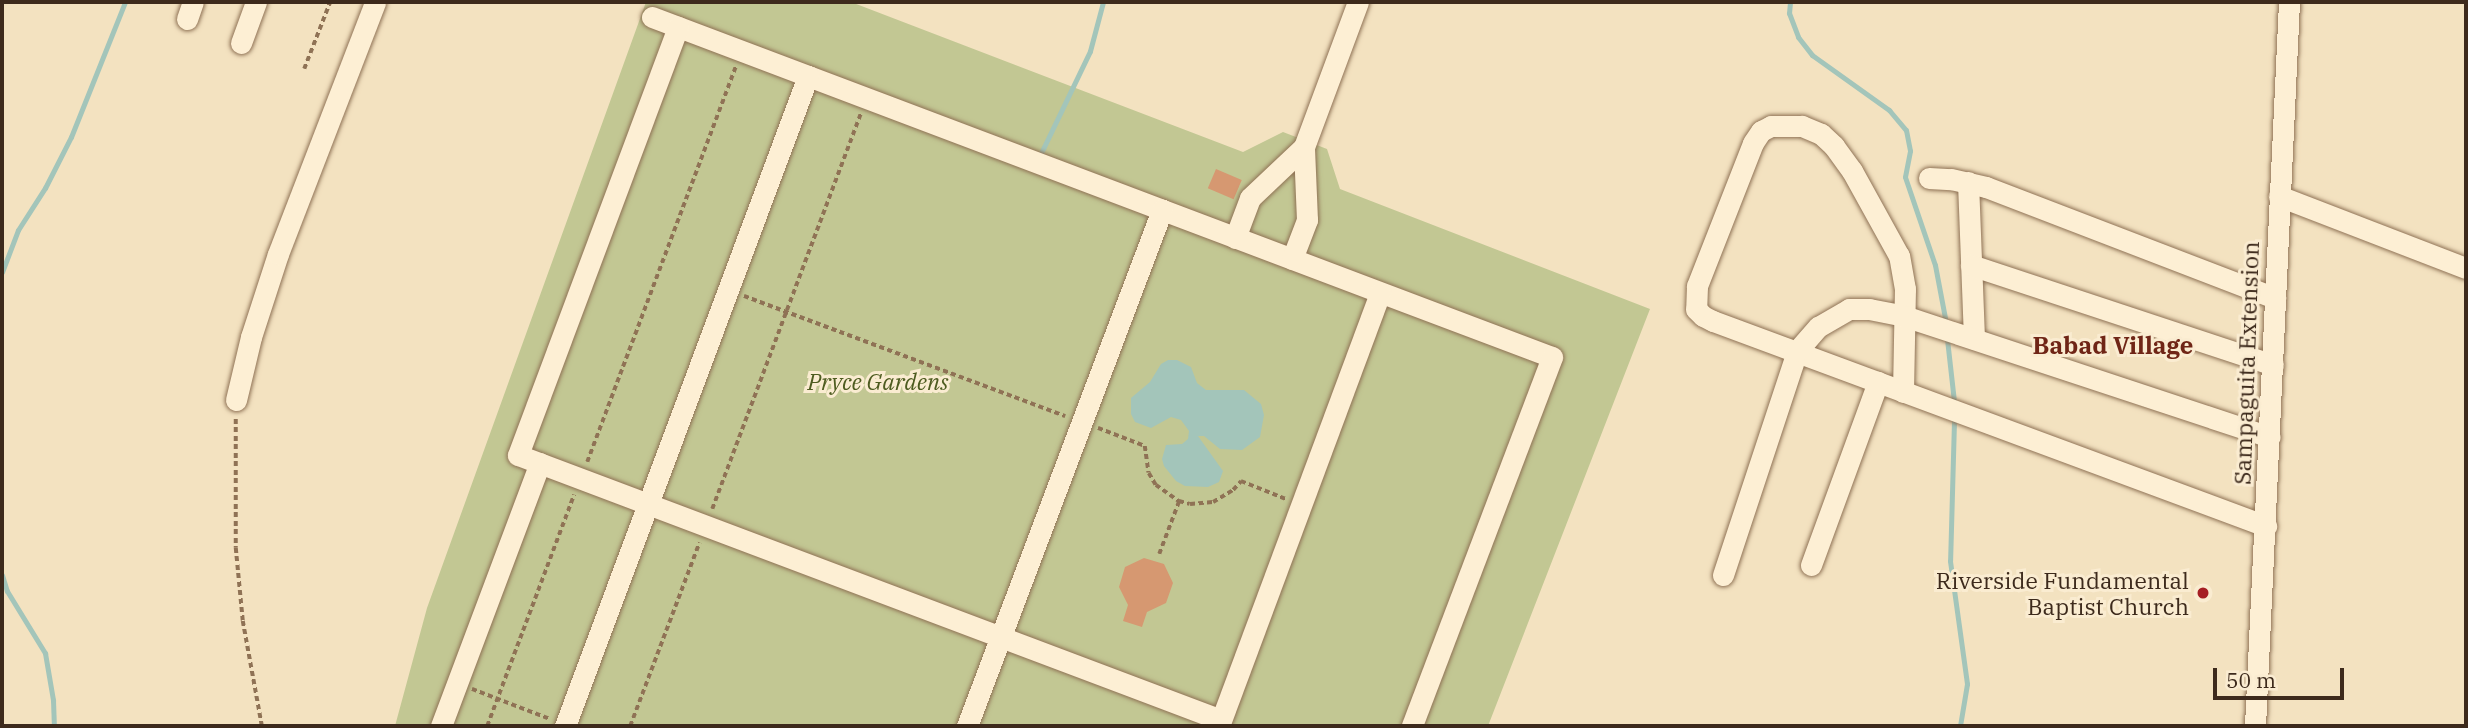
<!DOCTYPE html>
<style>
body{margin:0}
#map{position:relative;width:2468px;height:728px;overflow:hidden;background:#f3e2c0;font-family:"IBM Plex Serif",serif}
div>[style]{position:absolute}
.cemetery>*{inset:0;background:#c2c793}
.water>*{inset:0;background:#a3c5ba}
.stream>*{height:5px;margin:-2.5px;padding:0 2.5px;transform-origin:2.5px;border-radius:2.5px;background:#a3c5ba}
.building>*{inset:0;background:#d69871;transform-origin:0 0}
.path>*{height:3.5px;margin-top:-1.75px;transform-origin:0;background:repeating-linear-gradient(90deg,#8f7255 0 5px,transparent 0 8.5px)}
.roads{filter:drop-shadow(0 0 2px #8f7255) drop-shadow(0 0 2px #8f7255)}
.minor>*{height:21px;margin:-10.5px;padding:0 10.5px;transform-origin:10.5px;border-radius:10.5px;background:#fdefd4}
.dots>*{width:19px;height:19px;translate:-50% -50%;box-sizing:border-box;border:4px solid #faecd1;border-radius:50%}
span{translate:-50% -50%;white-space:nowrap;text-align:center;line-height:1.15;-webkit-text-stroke:6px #faecd1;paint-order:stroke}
.street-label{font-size:23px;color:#3d2a1c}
.park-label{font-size:23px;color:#4e5c20;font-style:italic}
.poi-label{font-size:23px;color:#3d2a1c}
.right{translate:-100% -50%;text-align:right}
.neighbourhood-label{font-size:24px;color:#6f2516;font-weight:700}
.frame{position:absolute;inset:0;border:4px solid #3d2a1c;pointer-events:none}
.scale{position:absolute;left:2213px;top:668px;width:131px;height:32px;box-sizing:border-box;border:4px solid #3d2a1c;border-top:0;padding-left:9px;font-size:21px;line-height:24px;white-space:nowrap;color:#3d2a1c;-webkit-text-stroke:5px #faecd1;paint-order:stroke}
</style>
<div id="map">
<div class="cemetery">
<div style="clip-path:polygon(646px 2px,851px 2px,1243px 152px,1283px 132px,1327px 149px,1340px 189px,1650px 309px,1488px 726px,395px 726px,427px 608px)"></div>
</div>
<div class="water">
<div style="clip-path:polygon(1168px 360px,1177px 360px,1191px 367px,1197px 383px,1206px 390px,1244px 390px,1261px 404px,1264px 415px,1260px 437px,1242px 450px,1220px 449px,1204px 436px,1198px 436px,1223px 471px,1219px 482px,1208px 487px,1185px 486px,1176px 481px,1164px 466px,1162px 459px,1166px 445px,1182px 444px,1188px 439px,1189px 431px,1181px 420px,1171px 417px,1151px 428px,1135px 422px,1131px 414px,1131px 398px,1150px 382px,1161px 364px)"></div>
</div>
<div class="stream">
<div style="left:1790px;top:2px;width:11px;rotate:95deg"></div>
<div style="left:1789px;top:13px;width:26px;rotate:69deg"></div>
<div style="left:1798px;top:37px;width:23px;rotate:52deg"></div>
<div style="left:1812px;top:55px;width:95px;rotate:35.5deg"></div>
<div style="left:1889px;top:110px;width:26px;rotate:50deg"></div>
<div style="left:1906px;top:130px;width:21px;rotate:79deg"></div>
<div style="left:1910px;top:151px;width:26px;rotate:101deg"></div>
<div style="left:1905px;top:177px;width:93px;rotate:71.2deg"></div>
<div style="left:1935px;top:265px;width:54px;rotate:79.3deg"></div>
<div style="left:1041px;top:153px;width:113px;rotate:-64.3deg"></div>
<div style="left:1090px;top:51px;width:51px;rotate:-75.1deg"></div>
<div style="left:2px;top:272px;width:45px;rotate:-69.1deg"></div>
<div style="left:18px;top:230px;width:50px;rotate:-57.3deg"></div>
<div style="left:45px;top:188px;width:57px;rotate:-63deg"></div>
<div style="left:71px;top:137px;width:145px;rotate:-68.2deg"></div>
<div style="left:1947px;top:339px;width:62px;rotate:83.6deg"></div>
<div style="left:1954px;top:421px;width:140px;rotate:91.6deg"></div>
<div style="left:1950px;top:561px;width:124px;rotate:82.1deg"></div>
<div style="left:1967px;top:684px;width:43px;rotate:99.5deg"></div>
<div style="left:2px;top:575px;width:17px;rotate:73deg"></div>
<div style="left:7px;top:591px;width:73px;rotate:58.5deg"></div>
<div style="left:45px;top:653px;width:48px;rotate:80.3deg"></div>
<div style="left:53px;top:700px;width:26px;rotate:88deg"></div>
</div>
<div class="building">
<div style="left:1216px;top:169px;width:28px;height:21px;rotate:23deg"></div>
<div style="clip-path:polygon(1144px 558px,1164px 564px,1173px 583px,1166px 603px,1147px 612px,1142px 627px,1123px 621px,1128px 605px,1119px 587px,1125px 567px)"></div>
</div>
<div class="path">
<div style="left:304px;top:69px;width:72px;rotate:-68.8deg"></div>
<div style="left:744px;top:296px;width:343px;rotate:20.5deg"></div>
<div style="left:236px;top:419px;width:129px;rotate:90deg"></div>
<div style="left:236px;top:548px;width:73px;rotate:84.5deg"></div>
<div style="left:243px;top:621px;width:107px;rotate:79.7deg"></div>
<div style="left:1098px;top:428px;width:50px;rotate:21deg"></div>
<div style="left:1145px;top:446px;width:27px;rotate:82deg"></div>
<div style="left:1149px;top:473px;width:14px;rotate:60deg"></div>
<div style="left:1156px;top:485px;width:28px;rotate:35deg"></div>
<div style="left:1179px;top:501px;width:11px;rotate:15deg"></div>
<div style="left:1190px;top:504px;width:23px;rotate:-5deg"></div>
<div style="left:1213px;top:502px;width:23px;rotate:-31deg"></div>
<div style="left:1233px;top:490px;width:12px;rotate:-48deg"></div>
<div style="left:1241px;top:481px;width:48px;rotate:21.8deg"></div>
<div style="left:587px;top:462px;width:423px;rotate:-69.4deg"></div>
<div style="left:712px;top:509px;width:423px;rotate:-69.4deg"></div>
<div style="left:1159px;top:554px;width:57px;rotate:-69.3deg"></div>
<div style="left:472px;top:689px;width:84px;rotate:21deg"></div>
<div style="left:487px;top:726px;width:247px;rotate:-69.4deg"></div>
<div style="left:630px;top:726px;width:196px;rotate:-69.3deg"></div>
</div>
<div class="roads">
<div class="minor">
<div style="left:652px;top:17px;width:962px;rotate:20.7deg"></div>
<div style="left:1552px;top:357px;width:395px;rotate:110.8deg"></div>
<div style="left:187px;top:19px;width:18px;rotate:-71deg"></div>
<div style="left:678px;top:27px;width:457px;rotate:110.5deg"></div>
<div style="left:518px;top:455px;width:751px;rotate:20.65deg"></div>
<div style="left:241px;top:43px;width:44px;rotate:-69.9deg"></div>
<div style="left:1929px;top:178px;width:22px;rotate:3deg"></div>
<div style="left:1951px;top:179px;width:36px;rotate:13deg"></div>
<div style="left:1986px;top:187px;width:310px;rotate:21deg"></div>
<div style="left:1968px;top:182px;width:157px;rotate:87.8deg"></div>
<div style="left:2279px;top:196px;width:200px;rotate:21.1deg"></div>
<div style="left:1235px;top:238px;width:43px;rotate:-69.4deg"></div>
<div style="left:1250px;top:198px;width:74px;rotate:-43.4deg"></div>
<div style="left:1292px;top:259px;width:42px;rotate:-69deg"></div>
<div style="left:1307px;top:220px;width:73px;rotate:-92.4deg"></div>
<div style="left:1304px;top:147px;width:155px;rotate:-69.6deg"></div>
<div style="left:1971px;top:265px;width:318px;rotate:18.3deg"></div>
<div style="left:1903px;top:392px;width:103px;rotate:-88.9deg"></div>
<div style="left:1905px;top:289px;width:34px;rotate:-100deg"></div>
<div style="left:1899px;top:256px;width:97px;rotate:-118.9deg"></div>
<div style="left:1852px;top:171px;width:31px;rotate:-126deg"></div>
<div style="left:1834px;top:146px;width:18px;rotate:-137deg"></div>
<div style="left:1821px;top:134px;width:21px;rotate:-157deg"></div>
<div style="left:1802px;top:126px;width:31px;rotate:180deg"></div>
<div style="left:1771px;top:126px;width:11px;rotate:153deg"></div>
<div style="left:1761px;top:131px;width:14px;rotate:124deg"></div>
<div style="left:1753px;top:143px;width:154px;rotate:111.4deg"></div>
<div style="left:1697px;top:286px;width:23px;rotate:92deg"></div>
<div style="left:1696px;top:309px;width:10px;rotate:45deg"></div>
<div style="left:1703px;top:316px;width:11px;rotate:27deg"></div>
<div style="left:1713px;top:321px;width:590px;rotate:20.34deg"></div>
<div style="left:236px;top:400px;width:65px;rotate:-76.6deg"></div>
<div style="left:251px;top:337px;width:87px;rotate:-72deg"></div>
<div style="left:278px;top:254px;width:270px;rotate:-68.9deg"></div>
<div style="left:1811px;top:565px;width:195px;rotate:-69.9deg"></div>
<div style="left:1723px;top:575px;width:236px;rotate:-71.7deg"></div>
<div style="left:1797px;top:351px;width:32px;rotate:-49deg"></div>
<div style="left:1818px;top:327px;width:36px;rotate:-30deg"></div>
<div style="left:1849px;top:309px;width:20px"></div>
<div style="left:1869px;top:309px;width:36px;rotate:11deg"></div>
<div style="left:1904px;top:316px;width:385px;rotate:18.3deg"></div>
<div style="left:441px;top:726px;width:281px;rotate:-69.4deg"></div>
<div style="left:565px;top:726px;width:694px;rotate:-69.5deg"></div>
<div style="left:967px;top:726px;width:552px;rotate:-69.3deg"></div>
<div style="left:1219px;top:726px;width:462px;rotate:-69.6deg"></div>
<div style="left:2255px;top:726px;width:725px;rotate:-87.31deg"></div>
</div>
</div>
<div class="dots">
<div style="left:2203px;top:593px;background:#a51e23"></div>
</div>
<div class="street-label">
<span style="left:2246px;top:363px;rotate:-88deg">Sampaguita Extension</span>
</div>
<div class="park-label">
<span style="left:878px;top:381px">Pryce Gardens</span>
</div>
<div class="poi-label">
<span class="right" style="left:2189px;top:593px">Riverside Fundamental<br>Baptist Church</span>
</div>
<div class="neighbourhood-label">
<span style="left:2113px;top:346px">Babad Village</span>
</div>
<div class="frame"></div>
<div class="scale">50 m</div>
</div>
